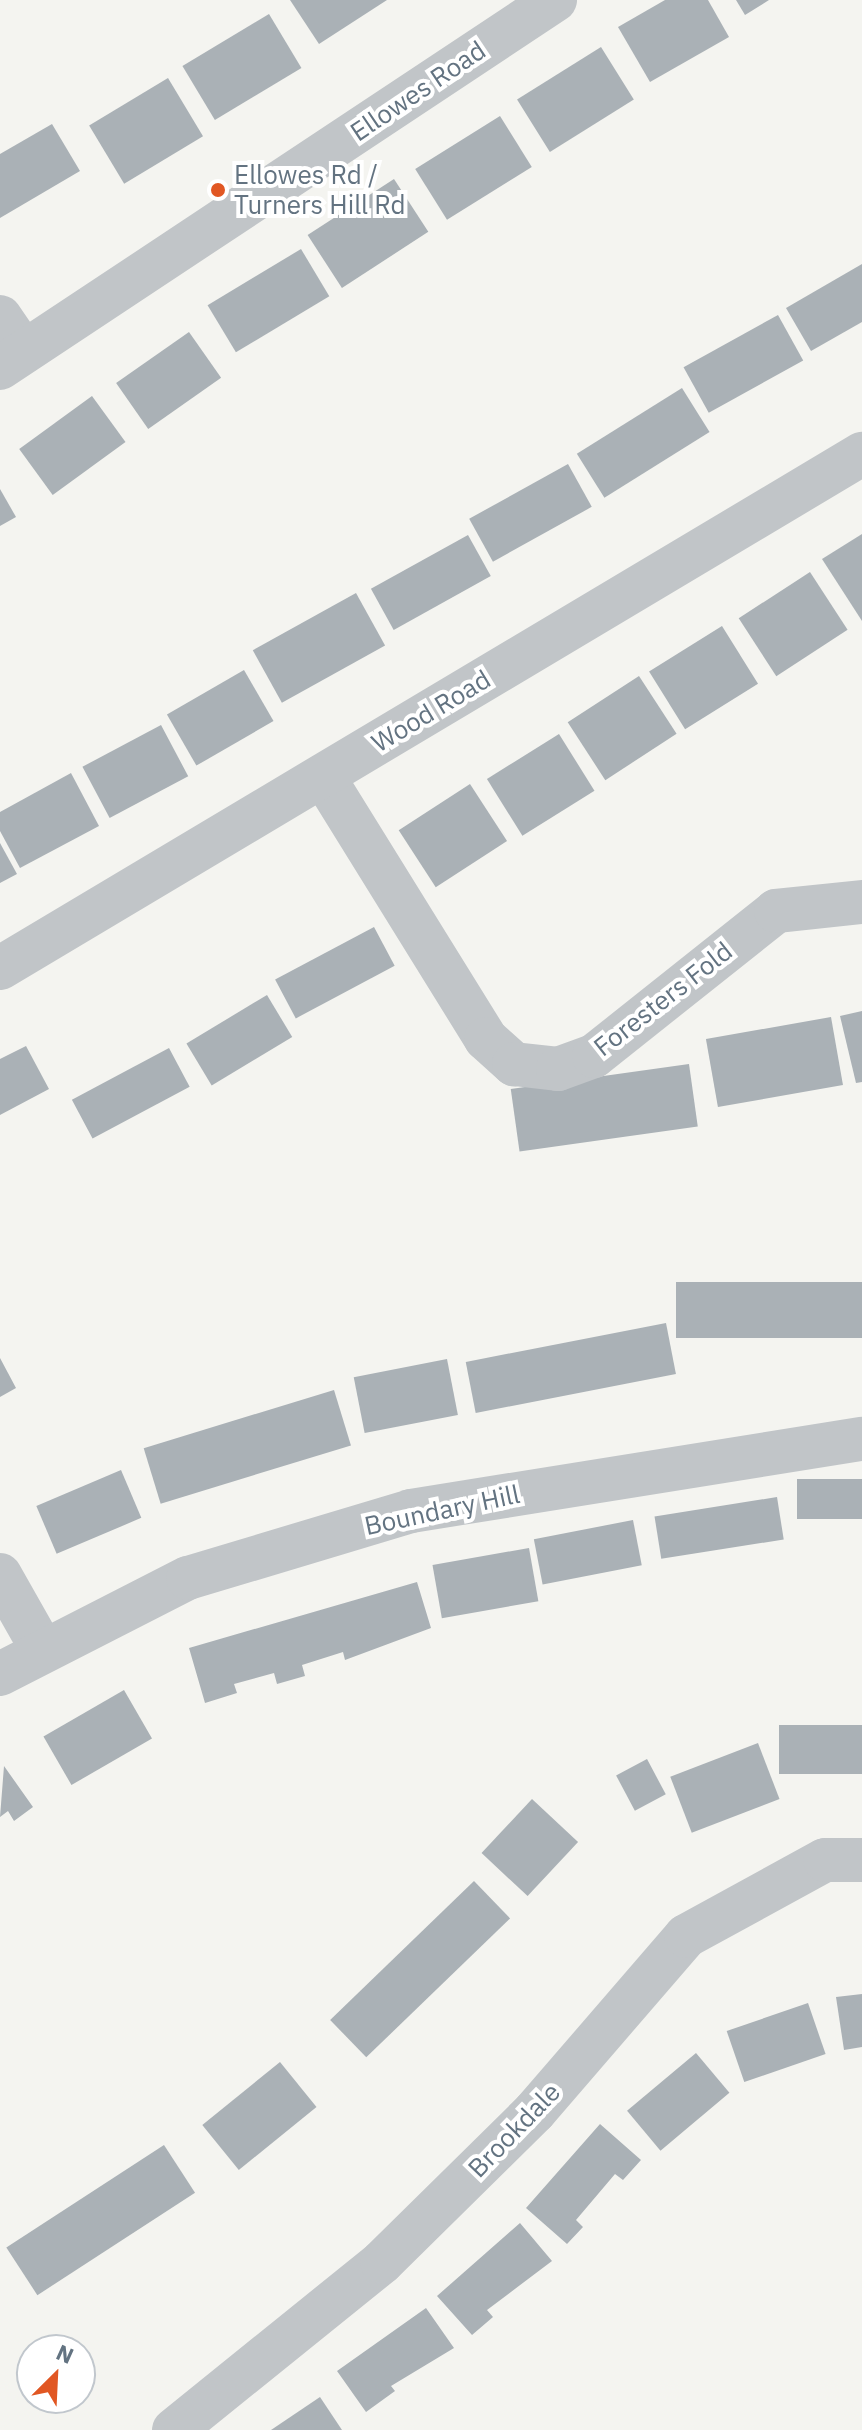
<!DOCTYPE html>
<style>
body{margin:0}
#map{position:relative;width:862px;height:2430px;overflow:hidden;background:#f4f4f0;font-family:"IBM Plex Sans",sans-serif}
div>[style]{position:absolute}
.building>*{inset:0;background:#aab1b6;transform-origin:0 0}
.street>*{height:44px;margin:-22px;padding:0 22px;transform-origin:22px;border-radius:22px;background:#c1c5c8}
.dots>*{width:22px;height:22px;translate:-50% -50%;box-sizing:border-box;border:4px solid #fff;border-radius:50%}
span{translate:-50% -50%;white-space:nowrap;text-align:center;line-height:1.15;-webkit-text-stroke:8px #fff;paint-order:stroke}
.street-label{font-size:26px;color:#637381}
.poi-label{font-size:26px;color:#637381}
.left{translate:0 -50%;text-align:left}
.north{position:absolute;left:16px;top:2334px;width:80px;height:80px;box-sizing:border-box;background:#fff;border:2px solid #c1c7cd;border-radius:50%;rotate:24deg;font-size:22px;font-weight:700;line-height:32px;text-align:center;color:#637381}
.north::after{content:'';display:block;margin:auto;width:28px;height:36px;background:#e15723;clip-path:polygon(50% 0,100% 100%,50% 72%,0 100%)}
</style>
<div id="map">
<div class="building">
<div style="clip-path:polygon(290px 0,387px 0,319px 44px)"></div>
<div style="clip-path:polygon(665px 0,708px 0,729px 37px,650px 82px,618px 27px)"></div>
<div style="clip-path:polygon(736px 0,769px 0,745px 15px)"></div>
<div style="left:269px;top:14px;width:63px;height:101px;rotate:59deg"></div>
<div style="left:601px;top:47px;width:62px;height:99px;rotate:58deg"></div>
<div style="left:168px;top:78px;width:68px;height:92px;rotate:59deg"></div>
<div style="left:500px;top:116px;width:60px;height:100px;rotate:58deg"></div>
<div style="clip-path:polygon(52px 124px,80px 171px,0 218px,0 154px)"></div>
<div style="left:394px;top:179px;width:63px;height:103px;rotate:57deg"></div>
<div style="left:301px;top:249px;width:55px;height:109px;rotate:59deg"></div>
<div style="clip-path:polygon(862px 264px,862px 322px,811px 351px,786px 308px)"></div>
<div style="left:778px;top:315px;width:52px;height:108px;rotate:61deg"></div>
<div style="left:189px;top:332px;width:56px;height:89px;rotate:55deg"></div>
<div style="left:682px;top:388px;width:52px;height:124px;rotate:58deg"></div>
<div style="left:92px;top:396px;width:57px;height:90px;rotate:54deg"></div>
<div style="left:568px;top:464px;width:49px;height:113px;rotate:61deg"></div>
<div style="clip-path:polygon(0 489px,16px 517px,0 526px)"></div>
<div style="clip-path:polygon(862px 534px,862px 621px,822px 559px)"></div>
<div style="left:468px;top:535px;width:47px;height:111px;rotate:61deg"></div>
<div style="left:810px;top:572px;width:69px;height:85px;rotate:57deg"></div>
<div style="left:356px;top:593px;width:60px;height:118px;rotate:61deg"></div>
<div style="left:722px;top:626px;width:68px;height:86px;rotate:58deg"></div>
<div style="left:244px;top:670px;width:59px;height:89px;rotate:60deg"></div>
<div style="left:639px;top:676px;width:69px;height:85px;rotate:57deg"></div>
<div style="left:161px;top:725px;width:58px;height:89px;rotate:62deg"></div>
<div style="left:559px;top:734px;width:67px;height:85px;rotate:58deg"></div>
<div style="clip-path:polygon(71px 773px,99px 826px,20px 868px,0 831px,0 812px)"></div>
<div style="left:470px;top:784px;width:68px;height:85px;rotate:57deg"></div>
<div style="clip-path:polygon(0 843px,17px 874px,0 883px)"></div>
<div style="left:374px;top:927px;width:44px;height:112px;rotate:62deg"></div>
<div style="left:267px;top:995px;width:49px;height:94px;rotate:59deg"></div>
<div style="clip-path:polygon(862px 1011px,862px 1082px,856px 1083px,840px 1016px)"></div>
<div style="left:831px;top:1017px;width:69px;height:127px;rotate:80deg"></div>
<div style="clip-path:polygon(26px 1046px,49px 1089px,0 1115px,0 1059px)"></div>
<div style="left:169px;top:1048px;width:44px;height:110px;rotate:62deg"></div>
<div style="left:689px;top:1064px;width:63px;height:180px;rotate:82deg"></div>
<div style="left:862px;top:1282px;width:56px;height:186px;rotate:90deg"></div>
<div style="left:666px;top:1323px;width:52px;height:204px;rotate:79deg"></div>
<div style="clip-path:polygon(0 1358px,16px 1388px,0 1397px)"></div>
<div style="left:447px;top:1359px;width:57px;height:95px;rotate:79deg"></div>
<div style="left:334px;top:1390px;width:58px;height:199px;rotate:73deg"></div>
<div style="left:121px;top:1470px;width:52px;height:92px;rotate:67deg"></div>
<div style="left:862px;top:1479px;width:40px;height:65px;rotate:90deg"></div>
<div style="left:777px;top:1497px;width:43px;height:124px;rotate:81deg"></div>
<div style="left:633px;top:1520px;width:46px;height:101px;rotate:79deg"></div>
<div style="left:529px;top:1548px;width:54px;height:98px;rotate:80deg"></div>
<div style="clip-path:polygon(417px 1582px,431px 1628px,345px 1660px,343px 1652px,302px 1665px,305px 1676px,277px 1684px,274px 1673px,234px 1684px,237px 1693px,205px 1703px,189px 1648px)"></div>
<div style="left:124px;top:1690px;width:56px;height:93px;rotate:60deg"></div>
<div style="left:862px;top:1725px;width:49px;height:83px;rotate:90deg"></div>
<div style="left:758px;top:1743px;width:60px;height:94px;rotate:69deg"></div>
<div style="left:647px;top:1759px;width:40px;height:35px;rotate:62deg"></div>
<div style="clip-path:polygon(4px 1766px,33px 1807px,14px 1821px,8px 1811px,0 1817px)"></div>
<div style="left:532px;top:1799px;width:63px;height:74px;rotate:43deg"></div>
<div style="left:474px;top:1881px;width:52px;height:200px;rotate:46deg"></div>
<div style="clip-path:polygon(862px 1994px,862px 2047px,844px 2050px,836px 1997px)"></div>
<div style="left:808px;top:2003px;width:54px;height:86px;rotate:71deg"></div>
<div style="left:696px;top:2053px;width:52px;height:90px;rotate:50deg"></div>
<div style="left:280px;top:2062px;width:58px;height:100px;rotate:51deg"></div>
<div style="clip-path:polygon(600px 2124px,641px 2160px,623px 2180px,615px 2174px,576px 2220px,583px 2227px,567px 2244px,526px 2208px)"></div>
<div style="left:164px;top:2145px;width:57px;height:188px;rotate:57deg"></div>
<div style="clip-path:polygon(520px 2223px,552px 2261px,487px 2310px,493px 2317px,472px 2335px,437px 2296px)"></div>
<div style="clip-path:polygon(426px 2308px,454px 2348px,391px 2386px,395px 2391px,366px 2412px,337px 2371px)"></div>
<div style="clip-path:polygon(320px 2397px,342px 2430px,271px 2430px)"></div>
</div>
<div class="street">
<div style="left:0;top:317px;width:42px;rotate:55.6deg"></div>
<div style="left:0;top:368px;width:666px;rotate:-33.55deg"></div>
<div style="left:323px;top:776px;width:309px;rotate:58.2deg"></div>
<div style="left:486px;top:1039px;width:38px;rotate:42deg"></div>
<div style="left:514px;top:1064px;width:44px;rotate:6.5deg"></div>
<div style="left:558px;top:1069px;width:38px;rotate:-20deg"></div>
<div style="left:594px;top:1056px;width:233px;rotate:-38.5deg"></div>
<div style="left:776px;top:911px;width:86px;rotate:-6deg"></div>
<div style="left:0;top:968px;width:1004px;rotate:-30.81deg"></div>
<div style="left:0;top:1575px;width:87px;rotate:60.5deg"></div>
<div style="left:0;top:1674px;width:211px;rotate:-27.1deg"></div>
<div style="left:188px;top:1578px;width:233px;rotate:-16.7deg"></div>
<div style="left:411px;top:1511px;width:457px;rotate:-9.1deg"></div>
<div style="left:174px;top:2430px;width:267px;rotate:-38.9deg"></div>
<div style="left:382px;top:2262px;width:215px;rotate:-44.6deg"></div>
<div style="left:535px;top:2111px;width:231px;rotate:-49.2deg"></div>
<div style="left:686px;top:1936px;width:158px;rotate:-28.7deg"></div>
<div style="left:825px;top:1860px;width:37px"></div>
</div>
<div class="dots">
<div style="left:218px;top:190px;background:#e15723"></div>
</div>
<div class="street-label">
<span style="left:418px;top:91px;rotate:-34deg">Ellowes Road</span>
<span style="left:431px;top:711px;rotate:-31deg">Wood Road</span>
<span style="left:663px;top:999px;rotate:-38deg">Foresters Fold</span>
<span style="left:442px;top:1510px;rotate:-12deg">Boundary Hill</span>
<span style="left:514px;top:2130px;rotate:-46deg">Brookdale</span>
</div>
<div class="poi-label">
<span class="left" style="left:234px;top:190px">Ellowes Rd /<br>Turners Hill Rd</span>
</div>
<div class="north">N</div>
</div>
